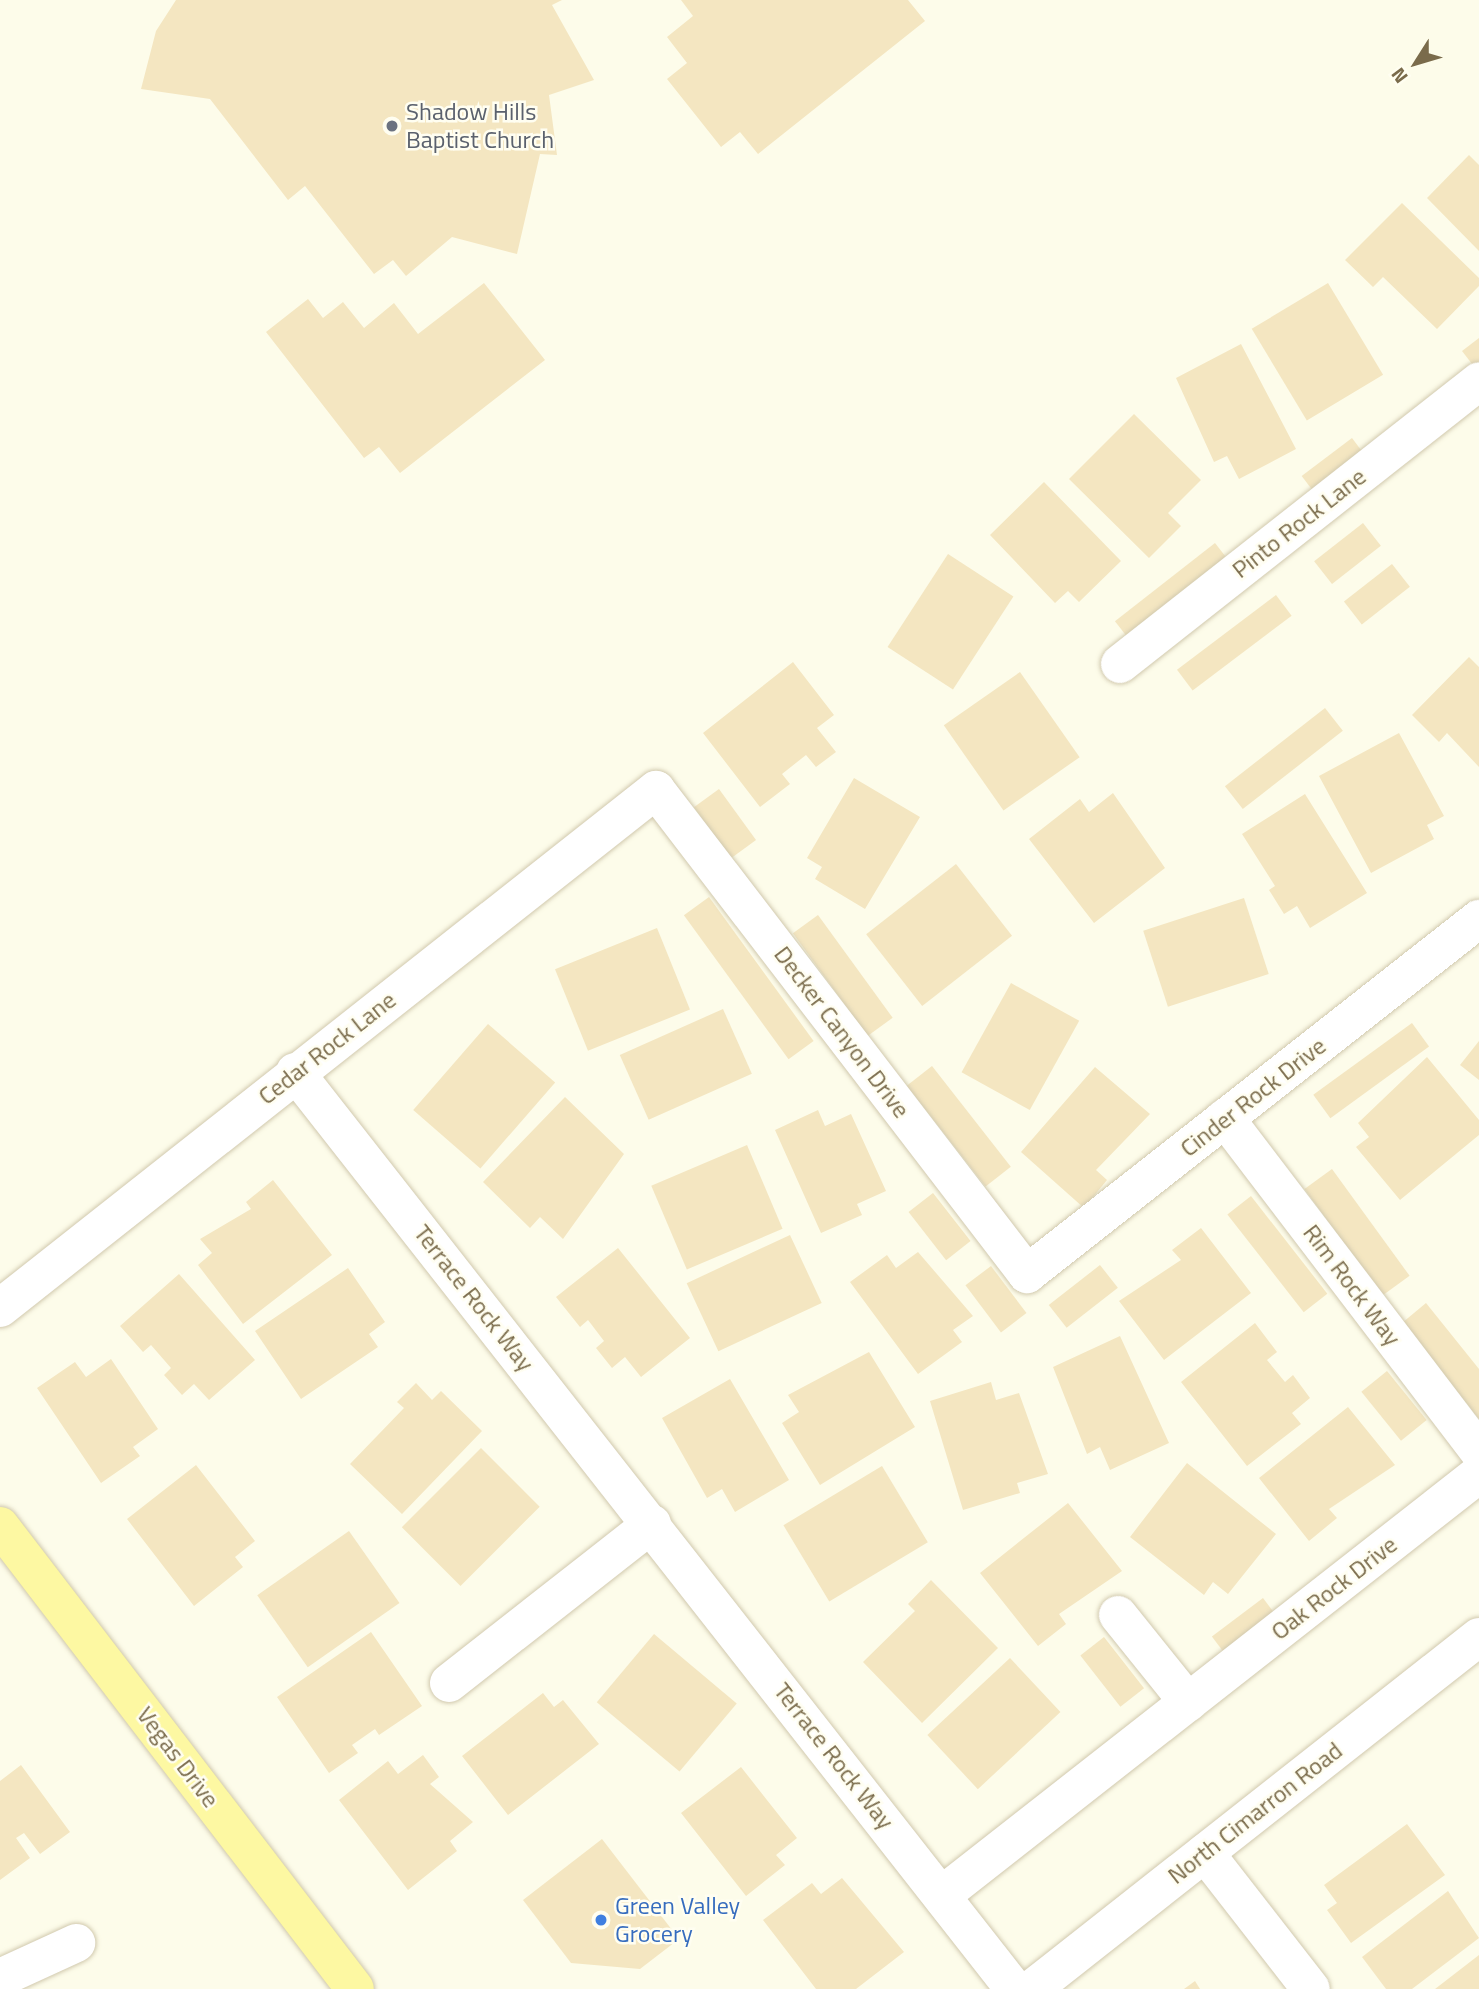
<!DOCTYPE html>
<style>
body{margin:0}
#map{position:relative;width:1479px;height:1989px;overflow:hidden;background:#fdfcea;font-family:"Titillium Web",sans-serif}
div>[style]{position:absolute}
.building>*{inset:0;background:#f4e6c1;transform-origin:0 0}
.roads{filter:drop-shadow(0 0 2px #d1c9ae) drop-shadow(0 0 2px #d1c9ae)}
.minor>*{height:38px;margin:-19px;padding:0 19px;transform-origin:19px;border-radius:19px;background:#fff}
.major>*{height:38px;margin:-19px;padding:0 19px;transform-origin:19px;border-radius:19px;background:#fdf8a2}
.dots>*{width:19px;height:19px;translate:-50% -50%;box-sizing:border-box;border:4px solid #fffef1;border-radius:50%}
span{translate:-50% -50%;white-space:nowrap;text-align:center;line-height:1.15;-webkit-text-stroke:5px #fffef1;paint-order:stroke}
.worship-label{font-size:24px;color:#5b616d}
.left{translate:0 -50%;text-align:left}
.street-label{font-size:24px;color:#7a6b4b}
.shop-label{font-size:24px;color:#366cbe}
.north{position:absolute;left:1381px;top:28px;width:70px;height:70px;-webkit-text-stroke:5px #fffef1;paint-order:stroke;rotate:233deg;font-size:19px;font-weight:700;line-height:28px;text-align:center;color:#7a6b4b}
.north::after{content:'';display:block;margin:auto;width:24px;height:32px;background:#7a6b4b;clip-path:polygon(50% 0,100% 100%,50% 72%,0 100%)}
</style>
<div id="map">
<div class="building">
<div style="clip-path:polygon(176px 0,562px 0,552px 5px,594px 80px,549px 95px,557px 155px,540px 154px,517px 254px,452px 237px,406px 276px,393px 260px,374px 274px,305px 186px,288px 200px,210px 99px,141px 89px,156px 31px)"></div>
<div style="clip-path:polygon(681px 0,908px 0,925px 21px,758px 154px,740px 132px,721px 147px,667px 79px,687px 63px,667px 37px,693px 16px)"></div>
<div style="clip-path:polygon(1469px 155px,1479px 165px,1479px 251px,1427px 198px)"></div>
<div style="clip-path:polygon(1402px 203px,1479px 278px,1479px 286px,1437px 329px,1383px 277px,1373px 287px,1345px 260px)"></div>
<div style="clip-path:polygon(484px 283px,545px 360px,400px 473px,379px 447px,364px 458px,266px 332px,308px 299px,323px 318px,343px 302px,364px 328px,394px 303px,418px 334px)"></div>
<div style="left:1328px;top:283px;width:107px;height:89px;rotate:59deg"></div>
<div style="clip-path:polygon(1479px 338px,1479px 373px,1462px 351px)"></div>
<div style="clip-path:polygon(1241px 344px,1296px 449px,1239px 479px,1227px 456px,1214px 462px,1176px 378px)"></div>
<div style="clip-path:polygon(1134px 414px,1201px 480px,1168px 513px,1181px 526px,1149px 558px,1069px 479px)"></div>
<div style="left:1352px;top:438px;width:30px;height:63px;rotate:53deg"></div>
<div style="clip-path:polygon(1044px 482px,1121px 561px,1079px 602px,1068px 591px,1055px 603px,990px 535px)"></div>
<div style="left:1363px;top:523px;width:29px;height:62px;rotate:52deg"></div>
<div style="left:1215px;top:543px;width:31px;height:127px;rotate:52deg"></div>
<div style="left:948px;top:554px;width:78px;height:111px;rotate:33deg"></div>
<div style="left:1392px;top:564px;width:29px;height:61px;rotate:52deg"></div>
<div style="left:1276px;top:595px;width:26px;height:124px;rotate:53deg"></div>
<div style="clip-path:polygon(1469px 657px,1479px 667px,1479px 767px,1447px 733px,1439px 742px,1412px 715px)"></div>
<div style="clip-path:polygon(793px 662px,834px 715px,817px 728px,836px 752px,816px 767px,806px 755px,782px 774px,790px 784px,760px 807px,703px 733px)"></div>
<div style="left:1020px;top:672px;width:104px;height:93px;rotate:55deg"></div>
<div style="left:1325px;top:708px;width:29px;height:127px;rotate:52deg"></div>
<div style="clip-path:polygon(1399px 733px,1444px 816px,1427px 825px,1434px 839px,1371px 873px,1319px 776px)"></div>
<div style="clip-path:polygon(854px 778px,920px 817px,865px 909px,815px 879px,822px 867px,807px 858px)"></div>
<div style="left:719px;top:789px;width:63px;height:31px;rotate:54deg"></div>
<div style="clip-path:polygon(1113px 793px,1165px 868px,1094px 923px,1029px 839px,1080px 799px,1089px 812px)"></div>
<div style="clip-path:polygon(1305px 794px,1367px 893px,1310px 928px,1297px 906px,1284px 914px,1269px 890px,1275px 886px,1242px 834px)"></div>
<div style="left:956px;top:864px;width:91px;height:114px;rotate:52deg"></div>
<div style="left:709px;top:897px;width:178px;height:31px;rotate:54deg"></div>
<div style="left:1244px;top:898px;width:80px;height:106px;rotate:72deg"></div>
<div style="left:818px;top:915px;width:127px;height:31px;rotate:54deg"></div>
<div style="left:657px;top:928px;width:88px;height:110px;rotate:68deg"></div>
<div style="left:1011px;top:983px;width:78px;height:102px;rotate:29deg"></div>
<div style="left:723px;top:1009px;width:71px;height:113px;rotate:66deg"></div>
<div style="left:1412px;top:1023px;width:29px;height:122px;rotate:54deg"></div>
<div style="left:488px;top:1024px;width:89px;height:114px;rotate:41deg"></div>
<div style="clip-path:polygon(1479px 1041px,1479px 1080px,1460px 1065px)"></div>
<div style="clip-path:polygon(1427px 1057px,1479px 1120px,1479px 1135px,1400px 1200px,1356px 1147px,1369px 1137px,1358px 1123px)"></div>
<div style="left:932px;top:1066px;width:128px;height:32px;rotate:52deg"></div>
<div style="clip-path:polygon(1095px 1067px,1150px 1114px,1096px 1170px,1107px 1180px,1084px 1208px,1021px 1152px)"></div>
<div style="clip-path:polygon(565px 1097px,624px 1154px,563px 1239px,540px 1217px,530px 1228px,483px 1182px)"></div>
<div style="clip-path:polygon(818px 1110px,825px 1126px,851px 1114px,886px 1191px,857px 1204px,862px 1215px,821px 1233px,775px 1130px)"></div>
<div style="left:747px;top:1145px;width:91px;height:104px;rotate:67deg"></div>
<div style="left:1332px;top:1169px;width:132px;height:34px;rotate:54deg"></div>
<div style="clip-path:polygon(273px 1180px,332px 1255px,243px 1324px,198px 1265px,212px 1253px,200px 1239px,251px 1209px,246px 1202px)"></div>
<div style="left:933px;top:1193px;width:61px;height:31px;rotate:52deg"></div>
<div style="left:1251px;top:1196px;width:124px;height:30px;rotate:52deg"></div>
<div style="clip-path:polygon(1201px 1228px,1251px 1293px,1164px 1360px,1119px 1301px,1181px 1260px,1172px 1250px)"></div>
<div style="left:790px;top:1235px;width:75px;height:114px;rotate:65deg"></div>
<div style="clip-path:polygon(618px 1248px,690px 1338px,641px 1377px,625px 1357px,612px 1368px,596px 1348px,604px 1341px,588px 1320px,580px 1327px,556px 1297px)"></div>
<div style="clip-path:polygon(918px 1252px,973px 1316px,953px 1330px,962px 1342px,918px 1374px,850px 1282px,887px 1255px,896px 1268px)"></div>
<div style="left:1100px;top:1265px;width:29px;height:65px;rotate:52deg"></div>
<div style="left:991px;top:1266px;width:59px;height:32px;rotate:53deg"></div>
<div style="clip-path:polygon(348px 1268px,385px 1322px,369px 1334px,378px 1347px,301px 1399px,255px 1331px)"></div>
<div style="clip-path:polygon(179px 1274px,255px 1360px,209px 1400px,194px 1384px,182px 1395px,164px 1375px,171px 1368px,151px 1345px,143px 1352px,120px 1326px)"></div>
<div style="clip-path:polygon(1426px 1303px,1479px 1369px,1479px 1419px,1402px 1323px)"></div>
<div style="clip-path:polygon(1255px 1323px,1277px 1352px,1267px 1360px,1285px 1382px,1293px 1375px,1310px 1398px,1292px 1413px,1301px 1424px,1247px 1466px,1181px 1382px)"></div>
<div style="clip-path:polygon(1120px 1336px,1169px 1443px,1110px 1470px,1100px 1447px,1087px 1454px,1053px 1367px)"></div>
<div style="clip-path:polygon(869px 1352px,915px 1427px,820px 1485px,782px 1423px,799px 1412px,788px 1395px)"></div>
<div style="clip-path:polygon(111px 1359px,158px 1429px,133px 1447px,140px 1456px,101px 1483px,37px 1388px,75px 1362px,86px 1377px)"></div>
<div style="left:1387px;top:1371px;width:63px;height:33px;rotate:51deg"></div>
<div style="clip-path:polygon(730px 1379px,789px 1480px,735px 1512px,722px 1489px,707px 1498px,662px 1418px)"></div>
<div style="clip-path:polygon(991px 1382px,996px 1400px,1019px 1393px,1048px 1474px,1017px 1483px,1020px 1493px,963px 1510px,930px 1401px)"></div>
<div style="clip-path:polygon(416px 1383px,432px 1400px,441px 1391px,482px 1431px,402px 1514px,350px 1464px,404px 1408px,397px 1402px)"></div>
<div style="clip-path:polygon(1348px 1407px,1395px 1465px,1329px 1509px,1337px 1518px,1309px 1541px,1259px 1478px)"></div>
<div style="left:481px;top:1448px;width:83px;height:112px;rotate:45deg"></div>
<div style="clip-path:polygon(1187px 1463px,1276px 1534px,1228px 1594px,1213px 1582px,1204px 1595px,1130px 1537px)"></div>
<div style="clip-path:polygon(196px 1465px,255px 1541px,235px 1557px,243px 1567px,194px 1606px,127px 1519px)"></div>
<div style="left:882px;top:1466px;width:89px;height:115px;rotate:59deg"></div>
<div style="clip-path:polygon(1068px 1503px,1122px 1571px,1059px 1614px,1066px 1624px,1038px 1646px,980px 1573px)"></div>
<div style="left:349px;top:1531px;width:88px;height:112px;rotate:55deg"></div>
<div style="clip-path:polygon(931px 1580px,998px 1648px,922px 1723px,863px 1662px,915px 1611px,908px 1604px)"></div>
<div style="left:1263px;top:1598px;width:30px;height:64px;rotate:53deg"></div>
<div style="clip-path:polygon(371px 1632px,422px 1706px,379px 1735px,375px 1729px,352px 1745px,358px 1753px,329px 1773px,277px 1697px)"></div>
<div style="left:654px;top:1634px;width:108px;height:89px;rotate:40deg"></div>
<div style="left:1104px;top:1637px;width:65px;height:30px;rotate:52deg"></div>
<div style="left:1010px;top:1658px;width:74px;height:113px;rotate:47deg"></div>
<div style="clip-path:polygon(543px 1693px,554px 1707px,563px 1700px,599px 1744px,508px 1815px,462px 1756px)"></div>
<div style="clip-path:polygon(423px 1755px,439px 1777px,430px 1784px,473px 1822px,450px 1841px,457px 1851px,408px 1890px,339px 1800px,388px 1761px,398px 1774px)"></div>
<div style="clip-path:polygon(21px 1765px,70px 1832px,40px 1854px,24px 1833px,16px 1838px,30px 1858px,0 1880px,0 1781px)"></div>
<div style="clip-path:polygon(741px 1767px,797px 1838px,776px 1855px,785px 1865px,746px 1896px,681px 1813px)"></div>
<div style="clip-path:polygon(1407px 1824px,1445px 1875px,1351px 1943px,1327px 1910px,1337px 1903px,1324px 1885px)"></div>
<div style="clip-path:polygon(602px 1839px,679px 1939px,640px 1969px,571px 1963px,523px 1900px)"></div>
<div style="clip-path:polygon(842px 1878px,904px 1952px,856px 1989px,816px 1989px,763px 1920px,812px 1883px,821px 1894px)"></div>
<div style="clip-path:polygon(1448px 1891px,1479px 1938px,1412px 1989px,1386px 1989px,1362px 1957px)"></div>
<div style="clip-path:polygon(1479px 1955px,1479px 1989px,1435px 1989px)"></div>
<div style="clip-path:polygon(1195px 1981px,1200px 1989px,1184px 1989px)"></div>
</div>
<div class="roads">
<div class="minor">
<div style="left:1120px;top:664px;width:457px;rotate:-38.2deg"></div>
<div style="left:295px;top:1072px;width:1165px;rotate:51.9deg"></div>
<div style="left:1225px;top:1118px;width:420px;rotate:52.7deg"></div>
<div style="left:0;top:1308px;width:836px;rotate:-38.3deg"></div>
<div style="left:656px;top:790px;width:610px;rotate:52.53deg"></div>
<div style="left:1027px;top:1274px;width:575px;rotate:-38.15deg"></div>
<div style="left:1118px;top:1615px;width:112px;rotate:51.2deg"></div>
<div style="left:449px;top:1683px;width:258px;rotate:-38.1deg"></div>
<div style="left:1205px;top:1853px;width:172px;rotate:52.1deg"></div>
<div style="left:942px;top:1895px;width:682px;rotate:-38.1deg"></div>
<div style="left:0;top:1978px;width:84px;rotate:-24.7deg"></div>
<div style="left:1032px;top:1989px;width:569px;rotate:-38.22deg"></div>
</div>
<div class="major">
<div style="left:0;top:1526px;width:583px;rotate:52.52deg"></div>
</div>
</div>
<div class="dots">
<div style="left:392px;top:126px;background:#6b7280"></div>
<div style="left:601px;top:1920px;background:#3f7fe0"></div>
</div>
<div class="worship-label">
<span class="left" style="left:406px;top:126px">Shadow Hills<br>Baptist Church</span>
</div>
<div class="street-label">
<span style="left:1299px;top:523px;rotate:-38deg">Pinto Rock Lane</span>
<span style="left:842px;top:1032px;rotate:53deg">Decker Canyon Drive</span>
<span style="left:327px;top:1048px;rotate:-38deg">Cedar Rock Lane</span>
<span style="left:1253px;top:1097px;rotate:-38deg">Cinder Rock Drive</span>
<span style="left:1352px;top:1285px;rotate:53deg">Rim Rock Way</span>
<span style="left:474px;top:1298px;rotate:52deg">Terrace Rock Way</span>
<span style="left:1334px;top:1588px;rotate:-38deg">Oak Rock Drive</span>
<span style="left:834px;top:1756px;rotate:52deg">Terrace Rock Way</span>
<span style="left:178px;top:1757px;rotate:53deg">Vegas Drive</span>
<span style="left:1255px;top:1813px;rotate:-38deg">North Cimarron Road</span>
</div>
<div class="shop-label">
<span class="left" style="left:615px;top:1920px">Green Valley<br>Grocery</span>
</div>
<div class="north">N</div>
</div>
